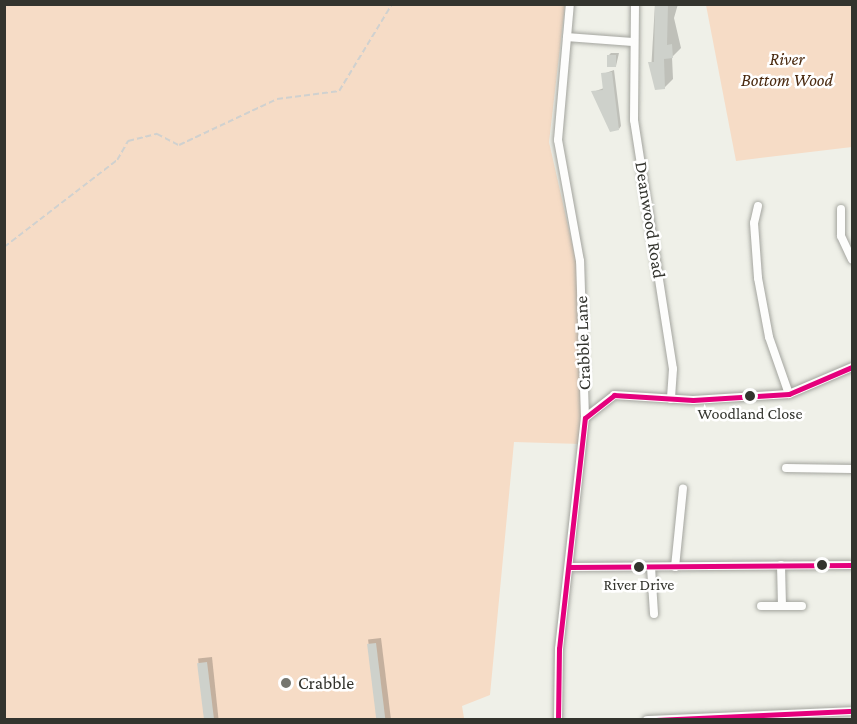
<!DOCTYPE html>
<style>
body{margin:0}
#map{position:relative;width:857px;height:724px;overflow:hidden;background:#eff0e8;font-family:"Crimson Pro",serif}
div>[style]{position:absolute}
.green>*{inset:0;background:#f6dcc6}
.shadow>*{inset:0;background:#0003;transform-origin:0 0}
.building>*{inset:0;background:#ced1cb;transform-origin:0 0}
.path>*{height:1.5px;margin-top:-0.75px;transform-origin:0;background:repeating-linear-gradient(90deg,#d0d1cf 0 6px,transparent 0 9px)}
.roads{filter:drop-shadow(0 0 2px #a3a49e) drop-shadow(0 0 2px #a3a49e)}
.minor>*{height:8px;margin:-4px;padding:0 4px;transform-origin:4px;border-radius:4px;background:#fdfdfc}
.bus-1>*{height:4.5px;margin:-2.25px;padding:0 2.25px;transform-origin:2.25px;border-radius:2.25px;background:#e5007d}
.dots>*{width:16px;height:16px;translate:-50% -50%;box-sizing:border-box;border:3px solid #fff;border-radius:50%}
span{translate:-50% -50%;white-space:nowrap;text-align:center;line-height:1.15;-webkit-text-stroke:5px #fff;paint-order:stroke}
.bus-label{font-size:16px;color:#33342e}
.park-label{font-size:18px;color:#4a2a10;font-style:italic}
.street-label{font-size:18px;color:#33342e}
.poi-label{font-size:18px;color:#33342e}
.left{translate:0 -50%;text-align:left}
.frame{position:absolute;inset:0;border:6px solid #33342e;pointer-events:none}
</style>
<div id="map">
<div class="green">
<div style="clip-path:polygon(4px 5px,565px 5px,549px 142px,578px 270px,585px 418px,581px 444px,514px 442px,490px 695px,462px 706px,464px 718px,5px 719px)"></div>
<div style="clip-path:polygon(706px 5px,852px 5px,852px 147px,736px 161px)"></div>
</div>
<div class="shadow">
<div style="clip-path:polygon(655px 4px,678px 4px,674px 18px,681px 48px,672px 57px,673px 79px,664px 88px,651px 71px)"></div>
<div style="clip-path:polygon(611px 53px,619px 53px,616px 66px,608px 56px)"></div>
<div style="clip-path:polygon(614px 70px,621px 126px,619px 129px,593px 92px,604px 88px,603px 74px)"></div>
<div style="left:381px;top:638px;width:83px;height:13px;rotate:83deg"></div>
<div style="left:212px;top:657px;width:63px;height:14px;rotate:84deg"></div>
</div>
<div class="building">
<div style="clip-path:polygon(655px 4px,668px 4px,667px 45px,672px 44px,673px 58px,664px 59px,665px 89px,655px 90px,648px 62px,654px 62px)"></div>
<div style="left:607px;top:55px;width:9px;height:12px"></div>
<div style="clip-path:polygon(612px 72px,619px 130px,610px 132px,591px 91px,603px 90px,601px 73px)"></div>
<div style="left:376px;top:643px;width:78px;height:9px;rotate:83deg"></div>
<div style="left:207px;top:662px;width:58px;height:10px;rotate:83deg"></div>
</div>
<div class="path">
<div style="left:4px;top:247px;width:143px;rotate:-37.6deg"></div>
<div style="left:117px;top:160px;width:22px;rotate:-60deg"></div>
<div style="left:128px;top:141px;width:30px;rotate:-14deg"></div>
<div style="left:157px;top:134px;width:25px;rotate:27deg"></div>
<div style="left:179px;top:145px;width:108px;rotate:-25.1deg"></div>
<div style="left:277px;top:99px;width:63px;rotate:-7.4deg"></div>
<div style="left:339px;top:91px;width:102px;rotate:-58.7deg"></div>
</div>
<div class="roads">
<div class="minor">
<div style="left:635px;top:4px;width:116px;rotate:90.5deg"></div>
<div style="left:634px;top:120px;width:252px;rotate:81.1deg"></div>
<div style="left:673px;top:369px;width:30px;rotate:94deg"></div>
<div style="left:567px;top:37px;width:65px;rotate:4.4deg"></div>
<div style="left:758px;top:206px;width:17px;rotate:103deg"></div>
<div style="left:754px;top:223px;width:55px;rotate:85.8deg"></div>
<div style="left:758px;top:278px;width:60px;rotate:79.4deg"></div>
<div style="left:769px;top:337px;width:60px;rotate:70.7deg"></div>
<div style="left:841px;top:209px;width:27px;rotate:90deg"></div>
<div style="left:841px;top:236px;width:26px;rotate:65deg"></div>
<div style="left:585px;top:418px;width:37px;rotate:-38deg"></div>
<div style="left:614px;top:395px;width:79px;rotate:3.6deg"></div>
<div style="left:693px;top:400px;width:96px;rotate:-3.6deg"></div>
<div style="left:789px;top:394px;width:69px;rotate:-23.2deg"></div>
<div style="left:786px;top:468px;width:66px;rotate:0.9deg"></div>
<div style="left:781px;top:565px;width:41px;rotate:88.6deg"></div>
<div style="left:571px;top:567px;width:281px;rotate:-0.4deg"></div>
<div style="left:651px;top:567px;width:47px;rotate:86.3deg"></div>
<div style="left:675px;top:567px;width:79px;rotate:-84.2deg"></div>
<div style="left:761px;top:606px;width:41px"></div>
<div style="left:558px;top:720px;width:71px;rotate:-89.2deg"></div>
<div style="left:559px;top:649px;width:232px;rotate:-83.6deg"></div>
<div style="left:585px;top:418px;width:157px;rotate:-91.8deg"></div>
<div style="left:580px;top:261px;width:123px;rotate:-100.3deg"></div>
<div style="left:558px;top:140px;width:137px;rotate:-85deg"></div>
<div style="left:647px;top:720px;width:205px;rotate:-2.5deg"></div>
</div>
</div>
<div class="bus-1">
<div style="left:585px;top:418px;width:37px;rotate:-38deg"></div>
<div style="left:614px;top:395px;width:79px;rotate:3.6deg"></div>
<div style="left:693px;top:400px;width:96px;rotate:-3.6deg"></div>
<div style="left:789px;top:394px;width:69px;rotate:-23.2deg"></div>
<div style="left:571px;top:567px;width:281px;rotate:-0.4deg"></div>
<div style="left:558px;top:720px;width:71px;rotate:-89.2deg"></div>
<div style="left:559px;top:649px;width:232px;rotate:-83.6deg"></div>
<div style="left:658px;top:720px;width:194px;rotate:-2.7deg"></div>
</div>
<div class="dots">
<div style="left:750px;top:396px;background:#33342e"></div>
<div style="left:822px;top:565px;background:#33342e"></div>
<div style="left:639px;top:567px;background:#33342e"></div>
<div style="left:286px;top:683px;background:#75766f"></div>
</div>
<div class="bus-label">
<span style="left:750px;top:414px">Woodland Close</span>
<span style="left:639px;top:585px">River Drive</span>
</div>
<div class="park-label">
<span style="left:787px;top:70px">River<br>Bottom Wood</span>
</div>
<div class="street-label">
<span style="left:650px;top:220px;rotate:81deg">Deanwood Road</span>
<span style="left:583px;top:343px;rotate:-92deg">Crabble Lane</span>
</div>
<div class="poi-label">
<span class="left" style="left:298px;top:683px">Crabble</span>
</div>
<div class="frame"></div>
</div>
